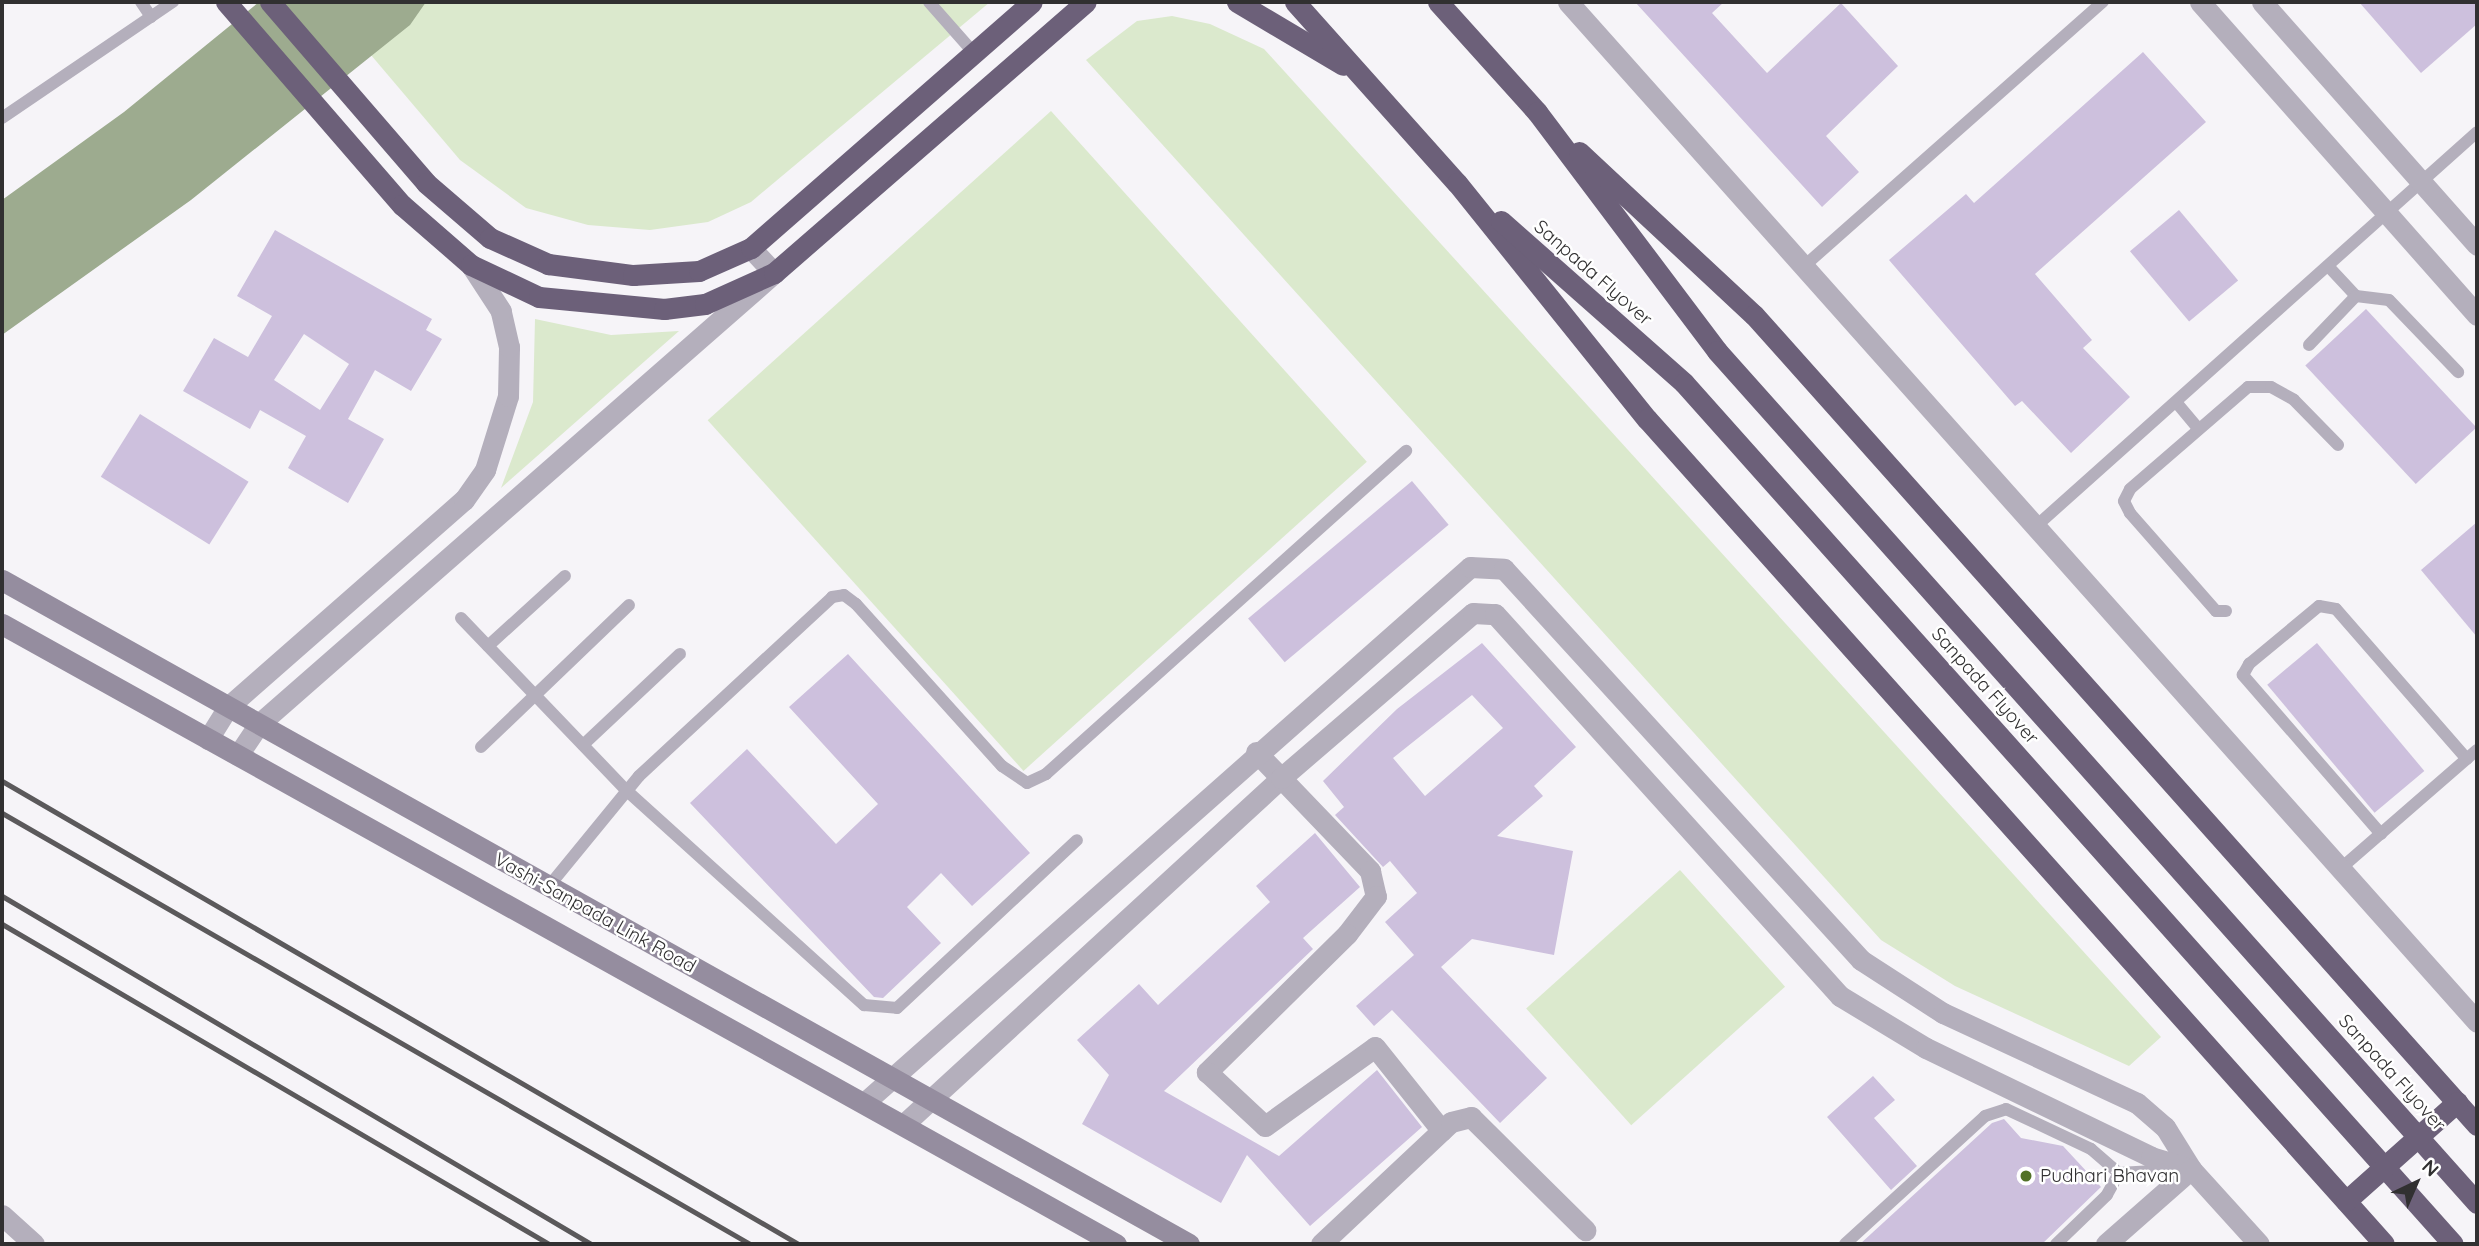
<!DOCTYPE html>
<style>
body{margin:0}
#map{position:relative;width:2479px;height:1246px;overflow:hidden;background:#f6f4f8;font-family:Quicksand,sans-serif}
div>[style]{position:absolute}
.green>*{inset:0;background:#dbe9cd;transform-origin:0 0}
.water>*{inset:0;background:#9dab8f}
.building>*{inset:0;background:#cdc0dd;transform-origin:0 0}
.service>*{height:12px;margin:-6px;padding:0 6px;transform-origin:6px;border-radius:6px;background:#b4afbc}
.minor>*{height:21px;margin:-10.5px;padding:0 10.5px;transform-origin:10.5px;border-radius:10.5px;background:#b4afbc}
.tertiary>*{height:21px;margin:-10.5px;padding:0 10.5px;transform-origin:10.5px;border-radius:10.5px;background:#b4afbc}
.secondary>*{height:21px;margin:-10.5px;padding:0 10.5px;transform-origin:10.5px;border-radius:10.5px;background:#958d9f}
.motorway>*{height:21px;margin:-10.5px;padding:0 10.5px;transform-origin:10.5px;border-radius:10.5px;background:#6c6079}
.rail>*{height:5px;margin:-2.5px;padding:0 2.5px;transform-origin:2.5px;border-radius:2.5px;background:#5b595b}
.dots>*{width:19px;height:19px;translate:-50% -50%;box-sizing:border-box;border:4px solid #fff;border-radius:50%}
span{translate:-50% -50%;white-space:nowrap;text-align:center;line-height:1.15;-webkit-text-stroke:5px #fff;paint-order:stroke}
.street-label{font-size:19px;color:#313031}
.poi-label{font-size:19px;color:#313031}
.left{translate:0 -50%;text-align:left}
.frame{position:absolute;inset:0;border:4px solid #313031;pointer-events:none}
.north{position:absolute;left:2381px;top:1148px;width:70px;height:70px;-webkit-text-stroke:5px #fff;paint-order:stroke;rotate:44deg;font-size:19px;font-weight:700;line-height:28px;text-align:center;color:#313031}
.north::after{content:'';display:block;margin:auto;width:24px;height:32px;background:#313031;clip-path:polygon(50% 0,100% 100%,50% 72%,0 100%)}
</style>
<div id="map">
<div class="green">
<div style="clip-path:polygon(326px 2px,990px 2px,751px 202px,708px 222px,650px 230px,588px 225px,526px 208px,460px 160px)"></div>
<div style="clip-path:polygon(1172px 16px,1210px 24px,1264px 49px,2161px 1037px,2129px 1066px,1955px 986px,1881px 940px,1086px 60px,1137px 21px)"></div>
<div style="left:1051px;top:111px;width:472px;height:462px;rotate:48deg"></div>
<div style="clip-path:polygon(535px 319px,611px 335px,679px 331px,501px 488px,533px 402px)"></div>
<div style="left:1680px;top:870px;width:157px;height:207px;rotate:48deg"></div>
</div>
<div class="water">
<div style="clip-path:polygon(259px 2px,426px 2px,410px 25px,191px 200px,2px 335px,2px 200px,124px 112px)"></div>
</div>
<div class="building">
<div style="clip-path:polygon(1635px 2px,1724px 2px,1712px 13px,1767px 73px,1841px 3px,1898px 66px,1826px 136px,1859px 172px,1822px 207px)"></div>
<div style="clip-path:polygon(2359px 2px,2477px 2px,2477px 24px,2421px 73px)"></div>
<div style="clip-path:polygon(2143px 52px,2206px 122px,2035px 274px,2092px 340px,2083px 348px,2130px 397px,2071px 453px,2022px 401px,2015px 406px,1889px 260px,1966px 194px,1974px 203px)"></div>
<div style="left:2179px;top:210px;width:92px;height:64px;rotate:50deg"></div>
<div style="clip-path:polygon(evenodd,275px 230px,432px 319px,426px 330px,442px 339px,411px 391px,375px 370px,348px 419px,384px 439px,348px 503px,288px 468px,306px 436px,260px 410px,250px 429px,183px 391px,214px 338px,248px 357px,272px 316px,237px 296px,275px 230px,304px 334px,349px 364px,320px 410px,274px 380px,304px 334px)"></div>
<div style="left:2366px;top:309px;width:162px;height:83px;rotate:47deg"></div>
<div style="left:140px;top:414px;width:128px;height:74px;rotate:32deg"></div>
<div style="left:1412px;top:481px;width:57px;height:214px;rotate:50deg"></div>
<div style="clip-path:polygon(2477px 522px,2477px 637px,2421px 570px)"></div>
<div style="clip-path:polygon(evenodd,1482px 643px,1576px 747px,1534px 786px,1543px 796px,1497px 836px,1573px 851px,1554px 955px,1472px 939px,1441px 967px,1547px 1078px,1500px 1123px,1392px 1010px,1374px 1026px,1356px 1006px,1414px 955px,1385px 922px,1417px 893px,1390px 861px,1383px 867px,1335px 815px,1344px 807px,1323px 781px,1397px 709px,1482px 643px,1472px 695px,1503px 728px,1425px 796px,1393px 758px,1472px 695px)"></div>
<div style="left:2317px;top:643px;width:167px;height:65px;rotate:50deg"></div>
<div style="clip-path:polygon(848px 654px,1030px 853px,972px 906px,941px 873px,907px 907px,941px 943px,883px 998px,874px 997px,690px 803px,747px 749px,836px 844px,878px 804px,789px 707px)"></div>
<div style="clip-path:polygon(1315px 833px,1360px 887px,1303px 938px,1313px 949px,1164px 1091px,1279px 1156px,1377px 1070px,1422px 1127px,1310px 1226px,1247px 1155px,1221px 1203px,1082px 1124px,1109px 1075px,1077px 1040px,1139px 984px,1158px 1005px,1270px 902px,1256px 886px)"></div>
<div style="clip-path:polygon(1873px 1076px,1895px 1100px,1874px 1118px,1917px 1166px,1891px 1190px,1827px 1117px)"></div>
<div style="clip-path:polygon(2004px 1119px,2021px 1138px,2063px 1146px,2101px 1187px,2042px 1244px,1860px 1244px,1992px 1123px)"></div>
</div>
<div class="service">
<div style="left:141px;top:2px;width:18px;rotate:56deg"></div>
<div style="left:929px;top:2px;width:68px;rotate:48.6deg"></div>
<div style="left:2px;top:118px;width:207px;rotate:-34.2deg"></div>
<div style="left:2328px;top:266px;width:41px;rotate:47deg"></div>
<div style="left:2356px;top:296px;width:33px;rotate:7deg"></div>
<div style="left:2389px;top:300px;width:100px;rotate:46.2deg"></div>
<div style="left:1802px;top:268px;width:402px;rotate:-41.5deg"></div>
<div style="left:2309px;top:345px;width:68px;rotate:-46.2deg"></div>
<div style="left:2176px;top:402px;width:35px;rotate:50deg"></div>
<div style="left:2034px;top:528px;width:594px;rotate:-41.79deg"></div>
<div style="left:2226px;top:611px;width:10px;rotate:180deg"></div>
<div style="left:2216px;top:611px;width:130px;rotate:-131.3deg"></div>
<div style="left:2130px;top:513px;width:13px;rotate:-117deg"></div>
<div style="left:2124px;top:501px;width:13px;rotate:-63deg"></div>
<div style="left:2130px;top:489px;width:156px;rotate:-40.8deg"></div>
<div style="left:2248px;top:387px;width:23px"></div>
<div style="left:2271px;top:387px;width:26px;rotate:29deg"></div>
<div style="left:2294px;top:400px;width:63px;rotate:45.6deg"></div>
<div style="left:461px;top:618px;width:238px;rotate:46.2deg"></div>
<div style="left:626px;top:790px;width:321px;rotate:42.1deg"></div>
<div style="left:864px;top:1005px;width:33px;rotate:5deg"></div>
<div style="left:897px;top:1008px;width:246px;rotate:-43deg"></div>
<div style="left:488px;top:646px;width:104px;rotate:-42.3deg"></div>
<div style="left:583px;top:745px;width:133px;rotate:-43.2deg"></div>
<div style="left:481px;top:747px;width:205px;rotate:-43.8deg"></div>
<div style="left:2381px;top:834px;width:211px;rotate:-131deg"></div>
<div style="left:2243px;top:675px;width:13px;rotate:-61deg"></div>
<div style="left:2249px;top:664px;width:91px;rotate:-39.6deg"></div>
<div style="left:2319px;top:606px;width:17px;rotate:10deg"></div>
<div style="left:2336px;top:609px;width:199px;rotate:48.9deg"></div>
<div style="left:2340px;top:869px;width:181px;rotate:-41deg"></div>
<div style="left:549px;top:886px;width:142px;rotate:-50.7deg"></div>
<div style="left:639px;top:776px;width:263px;rotate:-42.8deg"></div>
<div style="left:832px;top:597px;width:12px;rotate:-9deg"></div>
<div style="left:844px;top:595px;width:15px;rotate:37deg"></div>
<div style="left:856px;top:604px;width:218px;rotate:48deg"></div>
<div style="left:1002px;top:766px;width:30px;rotate:34deg"></div>
<div style="left:1027px;top:783px;width:21px;rotate:-25deg"></div>
<div style="left:1046px;top:774px;width:484px;rotate:-41.9deg"></div>
<div style="left:2119px;top:1173px;width:52px;rotate:-3.3deg"></div>
<div style="left:1845px;top:1244px;width:190px;rotate:-42.4deg"></div>
<div style="left:1985px;top:1116px;width:22px;rotate:-18deg"></div>
<div style="left:2006px;top:1109px;width:94px;rotate:25.2deg"></div>
<div style="left:2091px;top:1149px;width:37px;rotate:41deg"></div>
<div style="left:2119px;top:1173px;width:25px;rotate:119deg"></div>
<div style="left:2107px;top:1195px;width:71px;rotate:136.1deg"></div>
</div>
<div class="minor">
<div style="left:1568px;top:2px;width:1366px;rotate:48.29deg"></div>
<div style="left:1256px;top:752px;width:165px;rotate:46.2deg"></div>
<div style="left:1370px;top:871px;width:26px;rotate:77deg"></div>
<div style="left:1376px;top:896px;width:48px;rotate:127.3deg"></div>
<div style="left:1347px;top:934px;width:197px;rotate:135.4deg"></div>
<div style="left:1207px;top:1072px;width:79px;rotate:43deg"></div>
<div style="left:1265px;top:1126px;width:135px;rotate:-35.7deg"></div>
<div style="left:1375px;top:1047px;width:107px;rotate:51.4deg"></div>
<div style="left:864px;top:1103px;width:809px;rotate:-41.49deg"></div>
<div style="left:1470px;top:567px;width:34px;rotate:3deg"></div>
<div style="left:1504px;top:569px;width:529px;rotate:47.6deg"></div>
<div style="left:1861px;top:960px;width:98px;rotate:32.9deg"></div>
<div style="left:1943px;top:1013px;width:214px;rotate:24.9deg"></div>
<div style="left:2137px;top:1103px;width:37px;rotate:41deg"></div>
<div style="left:2165px;top:1127px;width:49px;rotate:58.2deg"></div>
<div style="left:2191px;top:1169px;width:101px;rotate:47.8deg"></div>
<div style="left:903px;top:1125px;width:513px;rotate:-42.55deg"></div>
<div style="left:1281px;top:778px;width:253px;rotate:-40.7deg"></div>
<div style="left:1473px;top:613px;width:22px;rotate:3deg"></div>
<div style="left:1495px;top:614px;width:515px;rotate:47.91deg"></div>
<div style="left:1840px;top:996px;width:100px;rotate:31.2deg"></div>
<div style="left:1926px;top:1048px;width:250px;rotate:25.8deg"></div>
<div style="left:2151px;top:1157px;width:42px;rotate:16.7deg"></div>
<div style="left:2px;top:1215px;width:43px;rotate:42.2deg"></div>
<div style="left:1321px;top:1244px;width:178px;rotate:-43.2deg"></div>
<div style="left:1451px;top:1122px;width:21px;rotate:-14deg"></div>
<div style="left:1471px;top:1117px;width:161px;rotate:44.7deg"></div>
<div style="left:2106px;top:1244px;width:113px;rotate:-41.4deg"></div>
</div>
<div class="tertiary">
<div style="left:2200px;top:2px;width:418px;rotate:48.5deg"></div>
<div style="left:2262px;top:2px;width:324px;rotate:48.5deg"></div>
<div style="left:208px;top:739px;width:38px;rotate:-58deg"></div>
<div style="left:228px;top:707px;width:314px;rotate:-41.3deg"></div>
<div style="left:464px;top:500px;width:37px;rotate:-55deg"></div>
<div style="left:485px;top:470px;width:77px;rotate:-72.7deg"></div>
<div style="left:508px;top:396px;width:49px;rotate:-88.8deg"></div>
<div style="left:509px;top:347px;width:37px;rotate:-103deg"></div>
<div style="left:501px;top:311px;width:55px;rotate:-123.1deg"></div>
<div style="left:238px;top:755px;width:37px;rotate:-56deg"></div>
<div style="left:259px;top:724px;width:685px;rotate:-41.21deg"></div>
<div style="left:774px;top:273px;width:34px;rotate:-133deg"></div>
</div>
<div class="secondary">
<div style="left:2px;top:580px;width:1360px;rotate:29.22deg"></div>
<div style="left:2px;top:624px;width:1275px;rotate:29.1deg"></div>
</div>
<div class="motorway">
<div style="left:226px;top:2px;width:269px;rotate:49.1deg"></div>
<div style="left:402px;top:205px;width:91px;rotate:41deg"></div>
<div style="left:471px;top:265px;width:75px;rotate:25.2deg"></div>
<div style="left:539px;top:297px;width:126px;rotate:5.5deg"></div>
<div style="left:664px;top:309px;width:41px;rotate:-7deg"></div>
<div style="left:705px;top:304px;width:76px;rotate:-24.2deg"></div>
<div style="left:774px;top:273px;width:413px;rotate:-41deg"></div>
<div style="left:270px;top:2px;width:239px;rotate:49.2deg"></div>
<div style="left:426px;top:183px;width:84px;rotate:40.7deg"></div>
<div style="left:490px;top:238px;width:64px;rotate:24.1deg"></div>
<div style="left:548px;top:264px;width:86px;rotate:7.4deg"></div>
<div style="left:633px;top:275px;width:66px;rotate:-3.5deg"></div>
<div style="left:699px;top:271px;width:57px;rotate:-23.9deg"></div>
<div style="left:751px;top:248px;width:373px;rotate:-41.2deg"></div>
<div style="left:1237px;top:2px;width:123px;rotate:30.7deg"></div>
<div style="left:1295px;top:2px;width:243px;rotate:48.2deg"></div>
<div style="left:1457px;top:183px;width:303px;rotate:51.2deg"></div>
<div style="left:1647px;top:419px;width:1106px;rotate:48.22deg"></div>
<div style="left:1438px;top:2px;width:148px;rotate:48deg"></div>
<div style="left:1537px;top:112px;width:299px;rotate:53deg"></div>
<div style="left:1717px;top:351px;width:1142px;rotate:48.27deg"></div>
<div style="left:1579px;top:152px;width:239px;rotate:43deg"></div>
<div style="left:1754px;top:315px;width:1086px;rotate:48.25deg"></div>
<div style="left:1501px;top:221px;width:244px;rotate:41.5deg"></div>
<div style="left:1684px;top:383px;width:1154px;rotate:48.23deg"></div>
<div style="left:2346px;top:1201px;width:149px;rotate:-41.7deg"></div>
</div>
<div class="rail">
<div style="left:2px;top:781px;width:921px;rotate:30.18deg"></div>
<div style="left:2px;top:813px;width:863px;rotate:29.95deg"></div>
<div style="left:2px;top:896px;width:684px;rotate:30.58deg"></div>
<div style="left:2px;top:924px;width:634px;rotate:30.33deg"></div>
</div>
<div class="dots">
<div style="left:2026px;top:1176px;background:#527127"></div>
</div>
<div class="street-label">
<span style="left:1593px;top:273px;rotate:41deg">Sanpada Flyover</span>
<span style="left:1985px;top:686px;rotate:48deg">Sanpada Flyover</span>
<span style="left:595px;top:913px;rotate:29deg">Vashi-Sanpada Link Road</span>
<span style="left:2392px;top:1073px;rotate:48deg">Sanpada Flyover</span>
</div>
<div class="poi-label">
<span class="left" style="left:2040px;top:1176px">Pudhari Bhavan</span>
</div>
<div class="frame"></div>
<div class="north">N</div>
</div>
